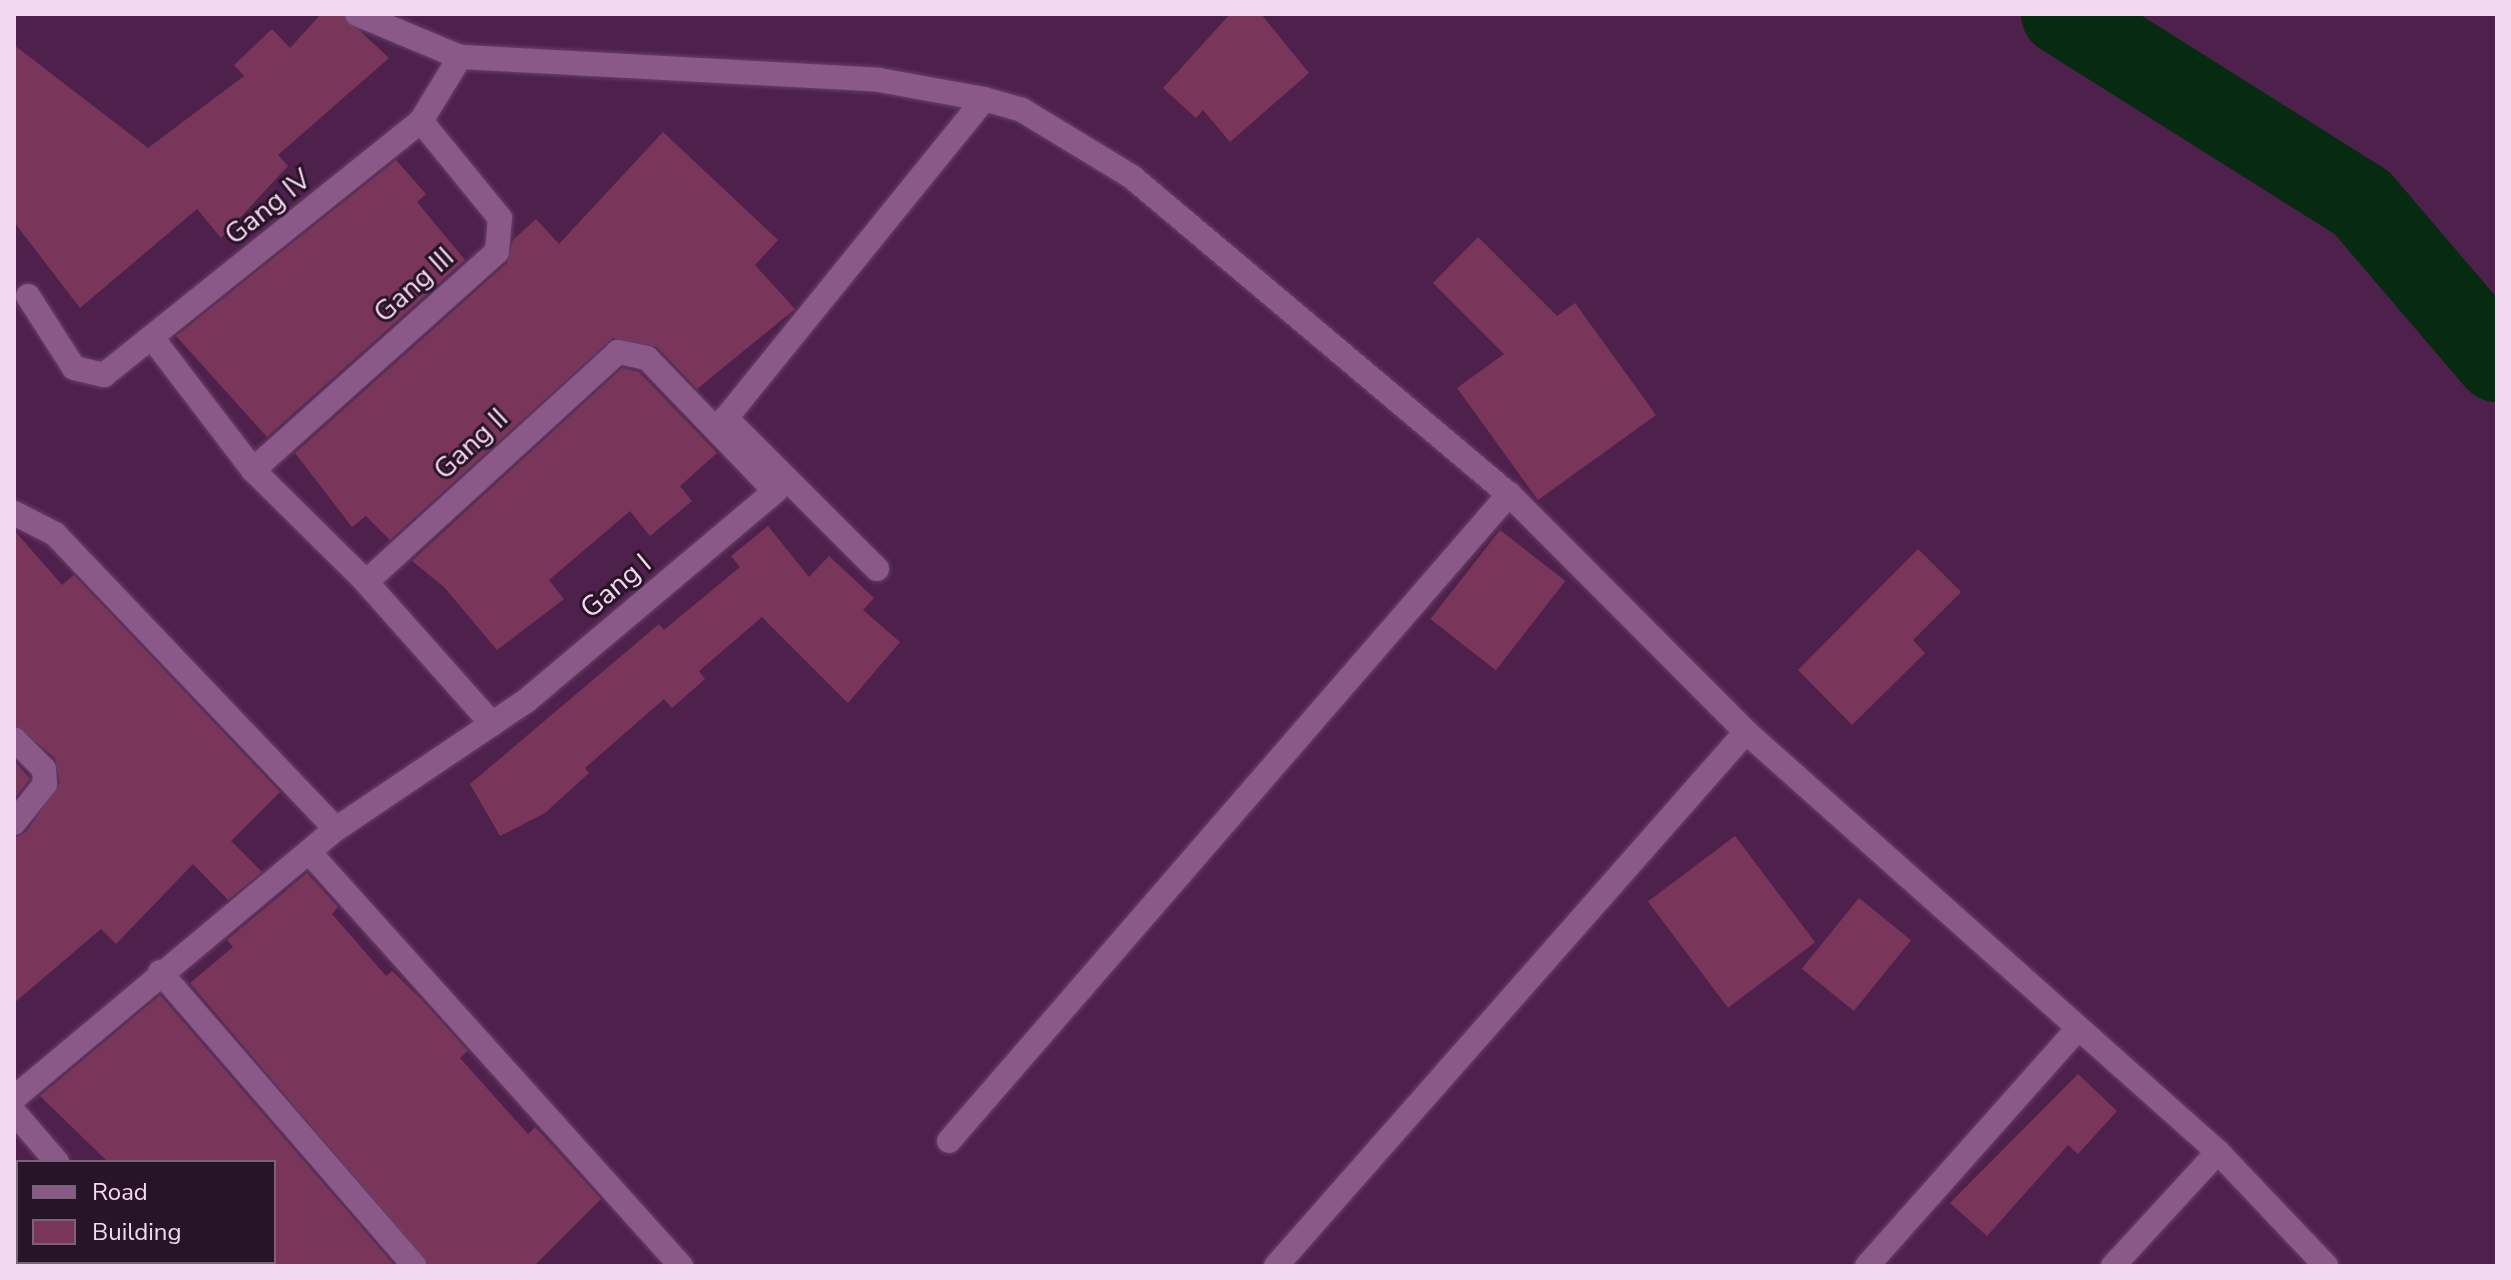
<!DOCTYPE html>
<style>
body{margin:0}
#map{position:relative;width:2511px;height:1280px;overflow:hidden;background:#4e204c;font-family:"Nunito Sans",sans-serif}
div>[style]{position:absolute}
.river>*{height:82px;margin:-41px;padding:0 41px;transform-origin:41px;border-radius:41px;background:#062b10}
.building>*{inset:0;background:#7a365a;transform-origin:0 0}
.roads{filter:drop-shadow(0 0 2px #684067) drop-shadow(0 0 2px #684067)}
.minor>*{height:24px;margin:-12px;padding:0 12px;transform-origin:12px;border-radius:12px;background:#8b5988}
span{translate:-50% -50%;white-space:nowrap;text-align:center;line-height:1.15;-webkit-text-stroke:6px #281427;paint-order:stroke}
.street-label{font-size:28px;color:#f4d7f1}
.frame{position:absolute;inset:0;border:16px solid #f4d7f1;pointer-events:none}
.legend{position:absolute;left:16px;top:1160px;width:260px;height:104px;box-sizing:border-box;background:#281427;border:2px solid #7a6278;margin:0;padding:10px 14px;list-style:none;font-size:24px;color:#f4d7f1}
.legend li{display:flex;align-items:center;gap:16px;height:40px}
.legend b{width:40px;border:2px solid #7a6278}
</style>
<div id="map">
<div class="river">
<div style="left:2062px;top:14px;width:355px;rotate:32.2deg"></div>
<div style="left:2362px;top:203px;width:208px;rotate:49.5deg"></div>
</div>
<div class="building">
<div style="clip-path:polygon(321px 14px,342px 14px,389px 58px,278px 155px,288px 166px,221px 238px,197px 209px,80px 308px,14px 222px,14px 45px,148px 148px,244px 76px,234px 65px,272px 29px,290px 48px)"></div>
<div style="clip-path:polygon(1230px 14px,1261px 14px,1309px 73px,1230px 142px,1203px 110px,1196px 118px,1163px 88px)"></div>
<div style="clip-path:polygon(663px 132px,778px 240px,755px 265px,795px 309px,697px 389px,657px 347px,613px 338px,390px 540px,366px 516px,352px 527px,295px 453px,507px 263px,513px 240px,536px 219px,559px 244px)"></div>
<div style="clip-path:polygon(396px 160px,426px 194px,417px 202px,465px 260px,267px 437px,176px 336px)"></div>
<div style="clip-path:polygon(1478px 237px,1557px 316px,1575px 303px,1656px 415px,1538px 500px,1457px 388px,1504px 354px,1433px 283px)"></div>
<div style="clip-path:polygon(622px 368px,639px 372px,717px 453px,680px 486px,692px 501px,650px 536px,630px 511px,549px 580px,564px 599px,497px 650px,444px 587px,412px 561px)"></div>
<div style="clip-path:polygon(768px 526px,809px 577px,829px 556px,874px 598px,863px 610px,900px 642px,848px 703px,762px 617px,699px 671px,705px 679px,672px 708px,664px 699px,585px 768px,589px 773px,545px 813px,500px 836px,470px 784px,659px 624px,664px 630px,740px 567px,731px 556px)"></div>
<div style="clip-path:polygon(14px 530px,62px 585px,74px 575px,280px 792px,231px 841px,262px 872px,228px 900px,193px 864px,116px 944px,101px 929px,14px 1003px,14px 838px,26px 832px,60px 783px,55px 758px,14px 724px)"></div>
<div style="left:1500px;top:530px;width:83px;height:113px;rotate:38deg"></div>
<div style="clip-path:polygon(1918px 549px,1961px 592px,1913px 640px,1925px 653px,1852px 725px,1798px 670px)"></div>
<div style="clip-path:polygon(14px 760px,30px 779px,14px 799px)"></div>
<div style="left:1735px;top:836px;width:133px;height:109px;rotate:53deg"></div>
<div style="clip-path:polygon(307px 873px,338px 907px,332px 914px,386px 976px,392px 971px,421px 999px,468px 1051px,460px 1058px,528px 1134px,535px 1127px,601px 1199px,534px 1266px,430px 1266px,190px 983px,233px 947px,227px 940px)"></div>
<div style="left:1859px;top:898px;width:67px;height:91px;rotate:39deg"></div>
<div style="clip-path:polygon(160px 995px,395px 1266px,274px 1266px,274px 1162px,108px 1162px,40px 1096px)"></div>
<div style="clip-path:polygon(2078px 1074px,2117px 1111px,2078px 1154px,2068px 1145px,1987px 1236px,1950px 1203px)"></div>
</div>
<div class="roads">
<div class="minor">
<div style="left:357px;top:14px;width:112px;rotate:22.7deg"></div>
<div style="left:460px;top:57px;width:420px;rotate:3.1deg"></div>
<div style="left:879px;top:80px;width:107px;rotate:10.3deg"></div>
<div style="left:984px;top:99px;width:40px;rotate:16deg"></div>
<div style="left:1022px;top:110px;width:129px;rotate:31.3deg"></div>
<div style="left:1132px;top:177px;width:493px;rotate:40.1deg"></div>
<div style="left:1509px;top:494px;width:336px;rotate:45.1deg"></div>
<div style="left:1746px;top:732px;width:632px;rotate:41.66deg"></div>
<div style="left:2218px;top:1152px;width:157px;rotate:46.5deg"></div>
<div style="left:28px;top:296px;width:85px;rotate:57.4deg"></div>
<div style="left:74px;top:368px;width:31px;rotate:13deg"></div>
<div style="left:104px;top:375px;width:406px;rotate:-38.7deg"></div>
<div style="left:421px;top:121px;width:75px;rotate:-58.6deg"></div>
<div style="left:153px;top:339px;width:165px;rotate:52.6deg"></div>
<div style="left:253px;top:470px;width:159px;rotate:44.7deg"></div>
<div style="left:366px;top:582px;width:190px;rotate:48.4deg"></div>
<div style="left:253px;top:470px;width:327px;rotate:-41.8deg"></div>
<div style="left:497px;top:252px;width:34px;rotate:-85deg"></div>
<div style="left:500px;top:218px;width:125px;rotate:-129.2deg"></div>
<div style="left:14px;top:513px;width:46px;rotate:27.1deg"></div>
<div style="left:55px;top:534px;width:407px;rotate:46.4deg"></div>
<div style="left:877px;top:569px;width:214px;rotate:-135deg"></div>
<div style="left:726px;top:418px;width:410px;rotate:-51deg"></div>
<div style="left:14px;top:739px;width:42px;rotate:45deg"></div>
<div style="left:44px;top:769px;width:15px;rotate:86deg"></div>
<div style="left:45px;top:784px;width:50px;rotate:128.5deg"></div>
<div style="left:309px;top:852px;width:557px;rotate:48.06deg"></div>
<div style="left:160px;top:972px;width:389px;rotate:49.1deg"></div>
<div style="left:14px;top:1098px;width:420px;rotate:-39.9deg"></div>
<div style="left:336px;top:829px;width:229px;rotate:-34deg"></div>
<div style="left:526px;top:701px;width:326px;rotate:-40.1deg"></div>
<div style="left:775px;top:491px;width:185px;rotate:-133.9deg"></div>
<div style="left:647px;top:358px;width:30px;rotate:-168deg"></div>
<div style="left:618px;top:352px;width:341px;rotate:137.6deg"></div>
<div style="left:14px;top:1112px;width:66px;rotate:49.3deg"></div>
<div style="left:949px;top:1141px;width:856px;rotate:-49.12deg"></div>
<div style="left:144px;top:1262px;width:6px;rotate:45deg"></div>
<div style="left:1276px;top:1266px;width:711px;rotate:-48.65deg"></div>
<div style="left:1867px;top:1266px;width:314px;rotate:-48.4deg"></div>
<div style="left:2113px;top:1266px;width:155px;rotate:-47.4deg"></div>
</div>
</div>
<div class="street-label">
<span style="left:268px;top:207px;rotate:-39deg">Gang IV</span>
<span style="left:414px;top:285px;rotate:-42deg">Gang III</span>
<span style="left:471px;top:444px;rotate:-43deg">Gang II</span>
<span style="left:616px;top:586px;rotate:-40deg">Gang I</span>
</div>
<div class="frame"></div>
<ul class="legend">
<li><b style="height:10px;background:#8b5988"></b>Road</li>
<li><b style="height:22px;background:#7a365a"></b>Building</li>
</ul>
</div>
